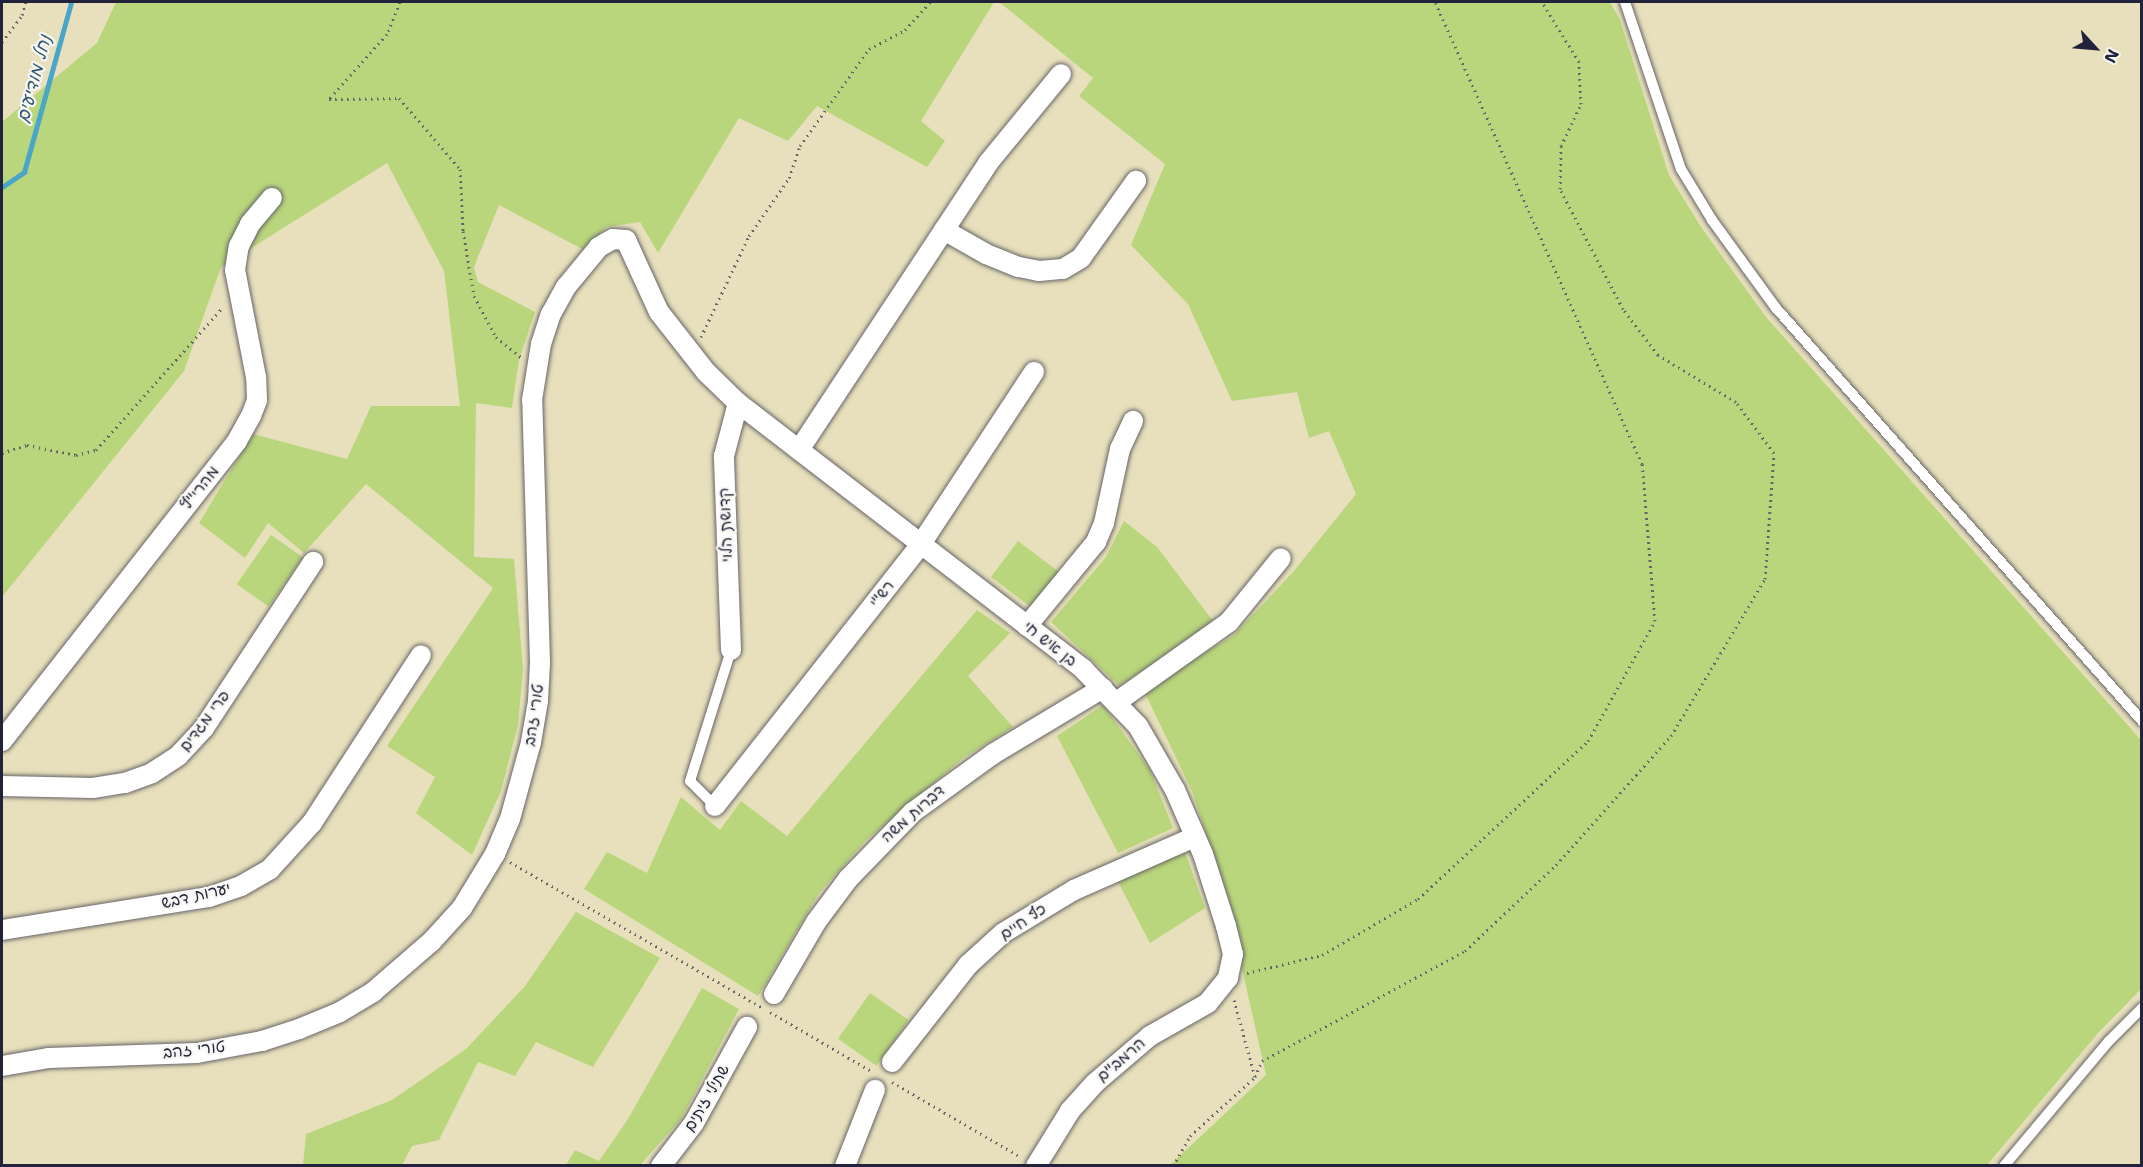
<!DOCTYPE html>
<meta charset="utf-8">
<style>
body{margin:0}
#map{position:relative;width:2143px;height:1167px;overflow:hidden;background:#e8e0bc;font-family:"Shantell Sans","Playpen Sans Hebrew",sans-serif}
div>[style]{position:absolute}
.green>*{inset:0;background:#b9d67c;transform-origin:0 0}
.stream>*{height:5px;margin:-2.5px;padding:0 2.5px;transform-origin:2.5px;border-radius:2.5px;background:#49a6c8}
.path>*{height:3px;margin-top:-1.5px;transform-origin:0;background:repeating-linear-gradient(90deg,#676468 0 1.5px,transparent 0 6px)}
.roads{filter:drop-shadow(0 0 2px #676468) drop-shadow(0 0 2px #676468)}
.service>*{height:10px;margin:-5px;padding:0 5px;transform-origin:5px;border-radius:5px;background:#fff}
.minor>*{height:20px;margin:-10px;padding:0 10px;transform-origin:10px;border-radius:10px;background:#fff}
span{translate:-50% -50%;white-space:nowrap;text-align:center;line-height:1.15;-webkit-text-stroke:4.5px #f6f6f2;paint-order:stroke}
.street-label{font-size:16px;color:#22223b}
.water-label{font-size:18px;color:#325773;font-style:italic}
.frame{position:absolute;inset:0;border:3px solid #22223b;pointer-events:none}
.north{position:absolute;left:2065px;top:18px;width:60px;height:60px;-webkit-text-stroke:4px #f6f6f2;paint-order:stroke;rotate:116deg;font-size:16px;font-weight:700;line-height:24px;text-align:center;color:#22223b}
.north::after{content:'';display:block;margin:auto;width:21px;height:27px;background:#22223b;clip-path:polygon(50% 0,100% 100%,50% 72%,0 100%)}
</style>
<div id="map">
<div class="green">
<div style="clip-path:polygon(116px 2px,994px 2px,921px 121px,945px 141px,927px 167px,817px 106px,788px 141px,739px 118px,658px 253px,640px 222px,606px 227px,584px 250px,499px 205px,474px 267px,478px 282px,535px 312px,519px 360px,512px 408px,476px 403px,474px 557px,514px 559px,523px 669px,518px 725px,501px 791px,472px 855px,416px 813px,435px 777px,387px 746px,493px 588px,366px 484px,304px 553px,268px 523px,245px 558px,199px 523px,253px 434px,347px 459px,371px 406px,460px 406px,444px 271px,387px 163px,221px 267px,184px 371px,2px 597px,2px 122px,97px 43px)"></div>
<div style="clip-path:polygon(999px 2px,1610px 2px,1620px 20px,1669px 175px,1701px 227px,1766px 317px,2141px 740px,2141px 989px,2099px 1032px,1987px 1165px,1170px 1165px,1266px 1075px,1222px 880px,1192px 791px,1143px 689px,1233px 636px,1293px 572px,1356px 494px,1329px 431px,1309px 438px,1297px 392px,1232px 401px,1188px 304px,1131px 245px,1165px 164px,1079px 96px,1093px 78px)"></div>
<div style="clip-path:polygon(1124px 521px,1157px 547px,1213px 621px,1120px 686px,1051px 622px,1106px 557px)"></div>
<div style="left:271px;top:535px;width:39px;height:60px;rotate:35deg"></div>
<div style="left:1018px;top:541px;width:51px;height:45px;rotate:37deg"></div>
<div style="clip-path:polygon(977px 610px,1010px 633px,968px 676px,1013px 727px,963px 758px,865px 841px,819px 893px,758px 996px,584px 889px,607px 852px,647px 873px,681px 797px,720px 830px,741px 801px,787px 836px)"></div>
<div style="clip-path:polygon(1103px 705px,1150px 770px,1173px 828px,1118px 853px,1057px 736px)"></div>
<div style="clip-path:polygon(1185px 852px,1205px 908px,1150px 943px,1117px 880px)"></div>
<div style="clip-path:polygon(576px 912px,660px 958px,593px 1067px,536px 1042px,515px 1076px,478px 1062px,439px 1140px,412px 1146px,402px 1165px,303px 1165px,306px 1134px,392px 1100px,466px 1049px,525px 986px)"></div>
<div style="clip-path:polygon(702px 988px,739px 1009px,681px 1119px,640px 1165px,566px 1165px,575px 1150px,599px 1161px,628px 1119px)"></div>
<div style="left:870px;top:993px;width:47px;height:56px;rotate:35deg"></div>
</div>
<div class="stream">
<div style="left:2px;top:187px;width:27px;rotate:-34deg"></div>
<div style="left:24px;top:172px;width:176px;rotate:-74.5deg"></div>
</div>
<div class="path">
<div style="left:400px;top:2px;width:35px;rotate:112deg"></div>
<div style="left:387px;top:34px;width:87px;rotate:131.7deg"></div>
<div style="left:329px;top:99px;width:70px;rotate:-0.8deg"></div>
<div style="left:399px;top:98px;width:94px;rotate:49.3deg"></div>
<div style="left:460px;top:169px;width:62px;rotate:87.2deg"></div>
<div style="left:463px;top:231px;width:66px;rotate:80.4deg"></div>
<div style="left:474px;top:296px;width:47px;rotate:61.8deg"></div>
<div style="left:496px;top:337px;width:33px;rotate:39deg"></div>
<div style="left:2px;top:42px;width:34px;rotate:-53deg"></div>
<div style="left:22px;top:15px;width:14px;rotate:-73deg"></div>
<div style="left:701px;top:337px;width:112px;rotate:-64.6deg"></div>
<div style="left:749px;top:236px;width:70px;rotate:-55.4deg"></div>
<div style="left:789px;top:178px;width:34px;rotate:-71deg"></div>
<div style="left:800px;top:146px;width:119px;rotate:-54.6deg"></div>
<div style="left:869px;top:49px;width:41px;rotate:-27.8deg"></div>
<div style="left:905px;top:30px;width:38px;rotate:-48deg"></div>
<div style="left:2px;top:453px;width:26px;rotate:-18deg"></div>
<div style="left:27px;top:445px;width:50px;rotate:11.5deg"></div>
<div style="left:76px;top:455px;width:21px;rotate:-14deg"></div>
<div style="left:96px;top:450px;width:191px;rotate:-48.4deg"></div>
<div style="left:510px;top:862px;width:290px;rotate:30deg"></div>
<div style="left:1247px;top:973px;width:77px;rotate:-13.5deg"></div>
<div style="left:1322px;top:955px;width:111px;rotate:-30.3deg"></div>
<div style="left:1418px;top:899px;width:232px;rotate:-42.9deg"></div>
<div style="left:1588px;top:741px;width:137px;rotate:-60.8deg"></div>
<div style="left:1655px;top:621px;width:158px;rotate:-94.7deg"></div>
<div style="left:1642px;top:464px;width:506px;rotate:-114.13deg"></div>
<div style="left:1234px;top:1000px;width:80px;rotate:74.7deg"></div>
<div style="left:770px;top:1012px;width:119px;rotate:30.2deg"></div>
<div style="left:892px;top:1082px;width:149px;rotate:30.2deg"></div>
<div style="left:1173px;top:1166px;width:34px;rotate:-60deg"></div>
<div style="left:1190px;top:1136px;width:88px;rotate:-42.2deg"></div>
<div style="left:1255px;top:1077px;width:17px;rotate:-66deg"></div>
<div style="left:1262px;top:1061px;width:231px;rotate:-28.5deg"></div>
<div style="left:1465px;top:951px;width:125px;rotate:-43.4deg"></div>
<div style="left:1556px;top:865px;width:173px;rotate:-48.3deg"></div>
<div style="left:1671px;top:736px;width:183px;rotate:-59.1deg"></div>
<div style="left:1765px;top:579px;width:126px;rotate:-85.9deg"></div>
<div style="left:1774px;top:453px;width:64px;rotate:-126.7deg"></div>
<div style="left:1736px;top:402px;width:91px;rotate:-148.9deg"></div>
<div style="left:1658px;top:355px;width:58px;rotate:-127.3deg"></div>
<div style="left:1623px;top:309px;width:136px;rotate:-117.7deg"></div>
<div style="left:1560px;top:189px;width:43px;rotate:-88.7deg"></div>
<div style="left:1561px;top:146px;width:47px;rotate:-64.5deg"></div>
<div style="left:1581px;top:104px;width:42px;rotate:-92.7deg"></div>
<div style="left:1579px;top:62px;width:70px;rotate:-121.7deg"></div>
</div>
<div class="roads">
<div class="service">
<div style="left:1625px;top:2px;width:176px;rotate:71.5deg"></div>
<div style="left:1681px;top:169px;width:60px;rotate:58.7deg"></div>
<div style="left:1712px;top:220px;width:109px;rotate:54deg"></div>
<div style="left:1776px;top:308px;width:552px;rotate:48.45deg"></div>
<div style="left:715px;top:806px;width:35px;rotate:-135deg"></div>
<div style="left:690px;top:781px;width:137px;rotate:-72.6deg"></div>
<div style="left:2004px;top:1166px;width:163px;rotate:-50deg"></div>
<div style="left:2109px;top:1041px;width:47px;rotate:-45deg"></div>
</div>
<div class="minor">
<div style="left:944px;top:230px;width:48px;rotate:29.7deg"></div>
<div style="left:986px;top:254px;width:35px;rotate:22deg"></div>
<div style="left:1019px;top:267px;width:20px;rotate:11deg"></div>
<div style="left:1039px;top:271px;width:24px;rotate:-5deg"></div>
<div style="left:1063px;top:269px;width:21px;rotate:-31deg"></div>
<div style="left:1081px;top:258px;width:95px;rotate:-54.5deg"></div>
<div style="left:799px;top:450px;width:344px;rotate:-56.6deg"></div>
<div style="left:988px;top:163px;width:115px;rotate:-50.6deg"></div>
<div style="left:1027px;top:626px;width:109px;rotate:-50.6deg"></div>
<div style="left:1096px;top:542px;width:21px;rotate:-67deg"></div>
<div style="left:1104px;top:523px;width:76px;rotate:-77.8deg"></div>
<div style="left:1120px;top:449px;width:31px;rotate:-65deg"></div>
<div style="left:731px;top:650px;width:194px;rotate:-92.1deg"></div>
<div style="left:724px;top:456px;width:55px;rotate:-75.2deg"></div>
<div style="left:1118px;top:701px;width:136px;rotate:-35.4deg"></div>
<div style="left:1229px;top:622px;width:82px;rotate:-50.9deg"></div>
<div style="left:2px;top:741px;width:381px;rotate:-51.9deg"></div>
<div style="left:237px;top:441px;width:29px;rotate:-61deg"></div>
<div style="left:251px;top:416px;width:17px;rotate:-69deg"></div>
<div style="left:257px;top:400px;width:23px;rotate:-92deg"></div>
<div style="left:256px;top:377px;width:109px;rotate:-101.1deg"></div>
<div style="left:235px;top:270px;width:24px;rotate:-81deg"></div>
<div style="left:239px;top:246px;width:25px;rotate:-63deg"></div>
<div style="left:250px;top:224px;width:34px;rotate:-50deg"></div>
<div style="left:2px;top:786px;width:91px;rotate:1.3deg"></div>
<div style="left:93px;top:788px;width:32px;rotate:-9deg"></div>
<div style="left:125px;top:783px;width:29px;rotate:-20deg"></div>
<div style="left:152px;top:773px;width:31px;rotate:-33deg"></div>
<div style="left:178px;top:756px;width:38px;rotate:-47deg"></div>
<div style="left:204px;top:728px;width:199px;rotate:-56.7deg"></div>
<div style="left:715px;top:806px;width:333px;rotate:-51.8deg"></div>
<div style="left:921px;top:544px;width:206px;rotate:-56.7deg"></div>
<div style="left:2px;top:930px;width:210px;rotate:-9.1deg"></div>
<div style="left:209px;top:897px;width:34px;rotate:-19deg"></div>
<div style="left:241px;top:886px;width:34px;rotate:-30deg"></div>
<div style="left:270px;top:869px;width:62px;rotate:-47.6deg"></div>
<div style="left:312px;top:823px;width:200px;rotate:-57deg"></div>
<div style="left:774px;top:994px;width:83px;rotate:-59.7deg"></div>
<div style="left:816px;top:922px;width:54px;rotate:-53.3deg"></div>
<div style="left:848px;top:879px;width:93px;rotate:-45.9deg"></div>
<div style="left:913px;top:812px;width:99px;rotate:-35.9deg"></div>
<div style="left:993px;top:754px;width:128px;rotate:-31deg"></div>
<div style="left:892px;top:1062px;width:123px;rotate:-51.9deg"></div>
<div style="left:968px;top:965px;width:47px;rotate:-42.4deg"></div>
<div style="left:1003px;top:933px;width:83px;rotate:-31.2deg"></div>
<div style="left:1074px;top:890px;width:132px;rotate:-23.7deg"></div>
<div style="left:2px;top:1066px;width:48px;rotate:-9.7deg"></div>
<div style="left:49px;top:1058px;width:148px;rotate:-1.9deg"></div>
<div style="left:197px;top:1053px;width:66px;rotate:-10.5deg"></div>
<div style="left:262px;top:1041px;width:39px;rotate:-18deg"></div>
<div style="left:299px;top:1029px;width:44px;rotate:-22.5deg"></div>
<div style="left:340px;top:1012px;width:39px;rotate:-31deg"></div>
<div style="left:373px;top:992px;width:77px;rotate:-40.8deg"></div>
<div style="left:431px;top:942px;width:46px;rotate:-47.6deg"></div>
<div style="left:462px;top:908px;width:63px;rotate:-58.6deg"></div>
<div style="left:495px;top:854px;width:38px;rotate:-67deg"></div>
<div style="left:510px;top:819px;width:80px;rotate:-74.7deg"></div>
<div style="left:531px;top:742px;width:42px;rotate:-80.3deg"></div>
<div style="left:538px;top:701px;width:39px;rotate:-87deg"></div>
<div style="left:540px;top:662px;width:262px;rotate:-91.7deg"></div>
<div style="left:532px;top:400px;width:57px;rotate:-80.9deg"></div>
<div style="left:541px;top:344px;width:32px;rotate:-72deg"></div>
<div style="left:551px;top:314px;width:31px;rotate:-61deg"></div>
<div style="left:566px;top:287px;width:52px;rotate:-50.5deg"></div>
<div style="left:599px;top:247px;width:16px;rotate:-30deg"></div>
<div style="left:613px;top:239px;width:13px;rotate:4deg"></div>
<div style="left:626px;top:240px;width:79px;rotate:65.4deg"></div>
<div style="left:659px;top:312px;width:76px;rotate:51.9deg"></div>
<div style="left:706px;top:372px;width:45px;rotate:44.1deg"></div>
<div style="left:738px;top:403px;width:436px;rotate:37.6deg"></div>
<div style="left:1083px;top:669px;width:79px;rotate:46deg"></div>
<div style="left:1138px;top:726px;width:74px;rotate:60deg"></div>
<div style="left:1175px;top:790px;width:70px;rotate:66.4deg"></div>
<div style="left:1203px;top:854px;width:76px;rotate:72.3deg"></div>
<div style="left:1226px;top:926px;width:29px;rotate:76deg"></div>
<div style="left:1233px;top:954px;width:25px;rotate:102deg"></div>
<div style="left:1228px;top:978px;width:32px;rotate:129deg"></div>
<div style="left:1208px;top:1003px;width:67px;rotate:150.4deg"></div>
<div style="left:1150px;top:1036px;width:72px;rotate:139.5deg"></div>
<div style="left:1095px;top:1083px;width:38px;rotate:132deg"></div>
<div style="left:1070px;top:1111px;width:65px;rotate:121.7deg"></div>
<div style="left:661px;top:1166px;width:54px;rotate:-52.5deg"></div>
<div style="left:694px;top:1123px;width:110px;rotate:-61.1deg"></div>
<div style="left:845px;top:1166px;width:82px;rotate:-68.5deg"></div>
</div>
</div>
<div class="street-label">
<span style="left:200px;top:488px;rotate:-52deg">מהרי"ץ</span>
<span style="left:726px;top:525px;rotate:-92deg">קדושת הלוי</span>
<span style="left:882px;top:594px;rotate:-52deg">רש"י</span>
<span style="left:1050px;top:644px;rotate:38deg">בן איש חי</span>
<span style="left:534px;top:715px;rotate:-82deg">טורי זהב</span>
<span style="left:205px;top:721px;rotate:-53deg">פרי מגדים</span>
<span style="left:913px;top:814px;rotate:-41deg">דברות משה</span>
<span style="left:196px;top:896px;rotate:-13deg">יערות דבש</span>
<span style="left:1023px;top:922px;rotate:-34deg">כף חיים</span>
<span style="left:194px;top:1050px;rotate:-6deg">טורי זהב</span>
<span style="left:1121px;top:1060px;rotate:-41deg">הרמב"ם</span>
<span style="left:707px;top:1098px;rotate:-60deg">שתילי זיתים</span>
</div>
<div class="water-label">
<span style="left:34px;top:79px;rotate:-75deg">נחל מודיעים</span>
</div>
<div class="frame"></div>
<div class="north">N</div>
</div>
